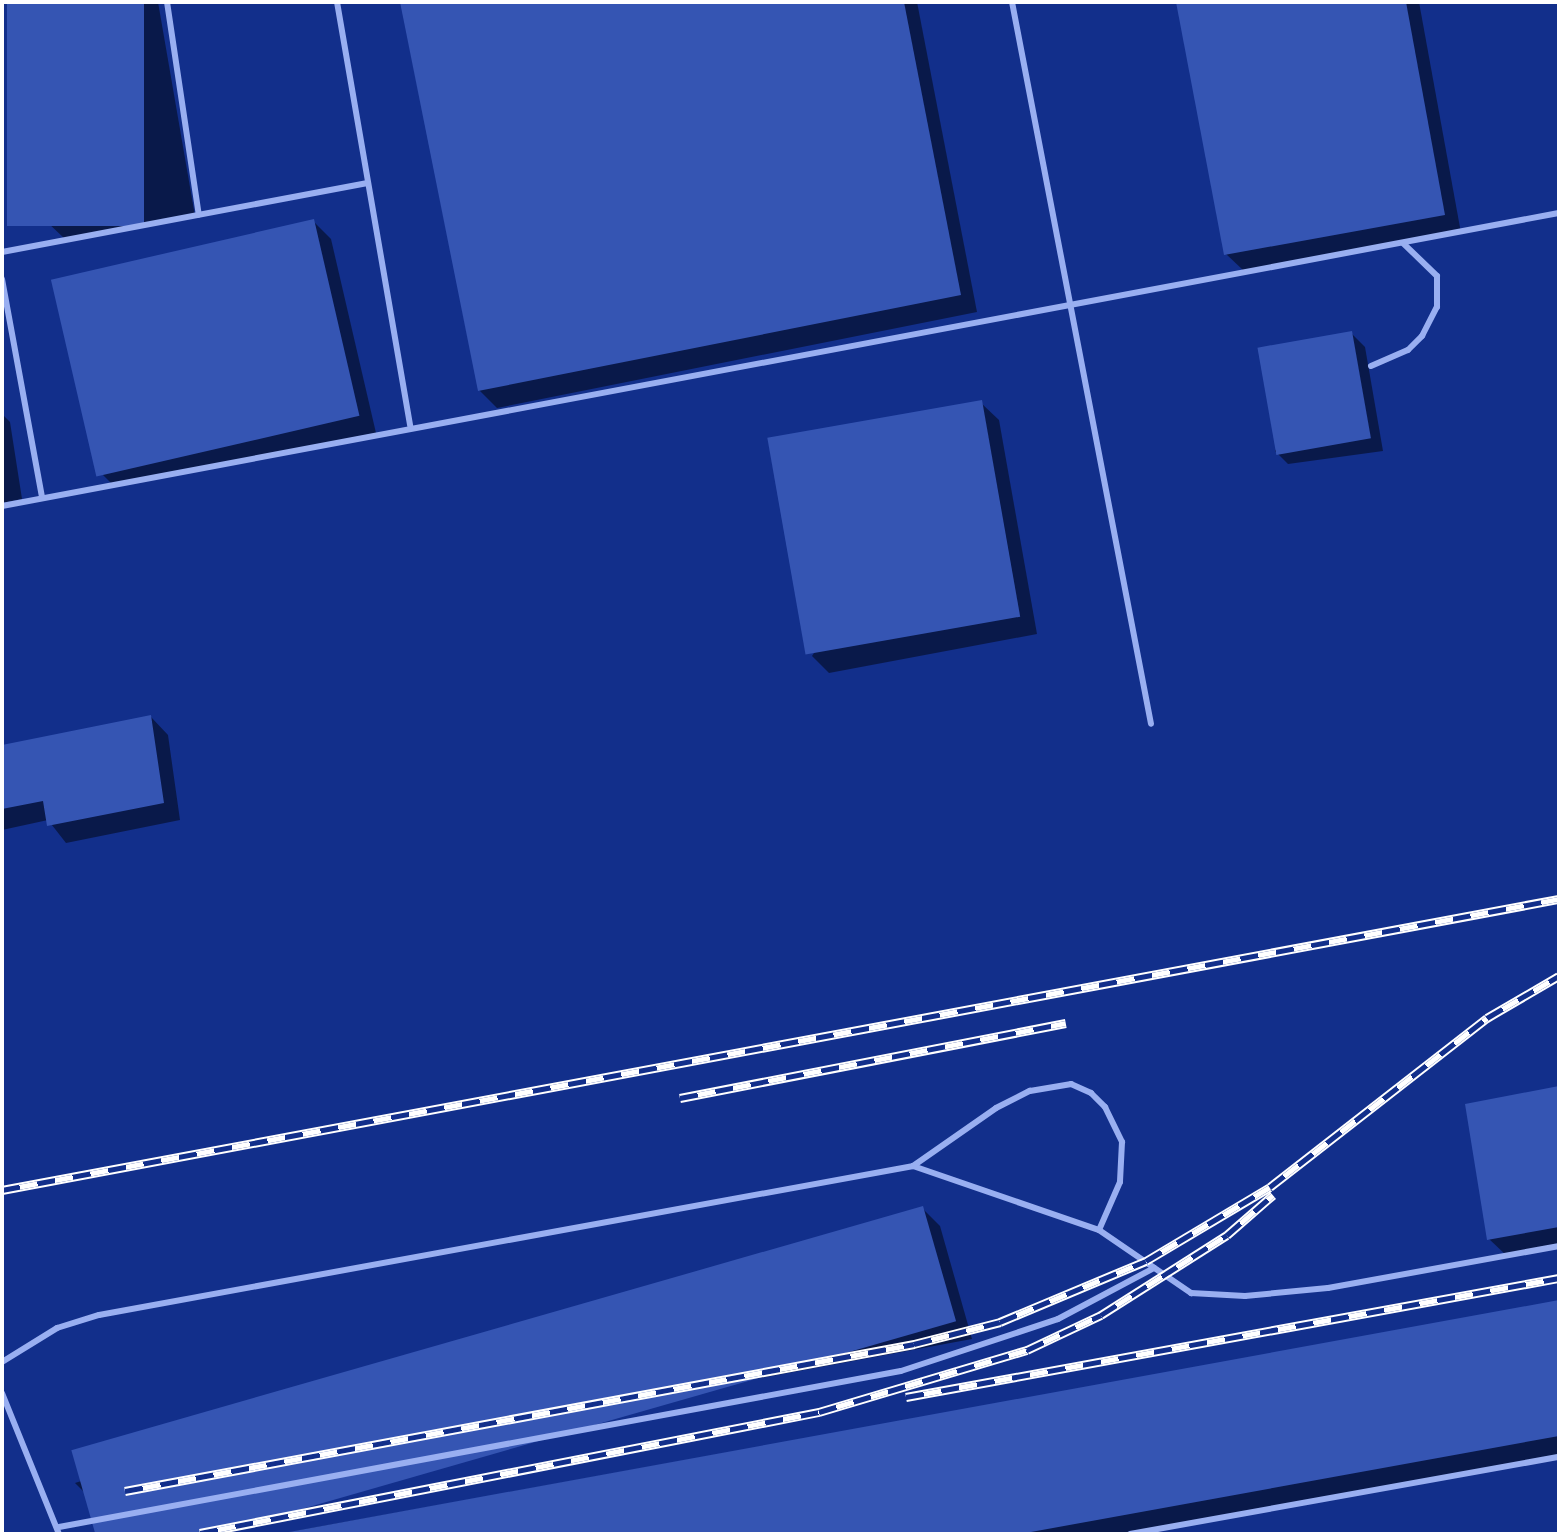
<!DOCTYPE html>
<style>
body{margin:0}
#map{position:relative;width:1561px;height:1536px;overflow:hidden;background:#122f8b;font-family:Lato,sans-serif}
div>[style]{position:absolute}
.shadow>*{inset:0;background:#0007}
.building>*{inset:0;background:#3555b3;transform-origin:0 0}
.lane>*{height:6px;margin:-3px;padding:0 3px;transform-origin:3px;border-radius:3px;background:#99aff1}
.rail>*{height:9px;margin-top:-4.5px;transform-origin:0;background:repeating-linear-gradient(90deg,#122f8b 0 18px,#fff 0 36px);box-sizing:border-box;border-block:2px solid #fff}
span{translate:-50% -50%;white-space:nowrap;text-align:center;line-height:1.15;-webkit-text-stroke:6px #122f8b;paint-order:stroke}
.frame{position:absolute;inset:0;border:4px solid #fff;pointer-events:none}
</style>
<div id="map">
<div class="shadow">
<div style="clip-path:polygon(9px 2px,158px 2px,195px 216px,65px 239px,47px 222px)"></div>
<div style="clip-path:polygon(403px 2px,917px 2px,977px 312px,497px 408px,479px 390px)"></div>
<div style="clip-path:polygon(1178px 2px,1419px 2px,1461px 233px,1244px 271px,1226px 254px)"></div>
<div style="clip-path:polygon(313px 221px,331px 239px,376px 433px,113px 485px,95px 467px)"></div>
<div style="clip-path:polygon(1351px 333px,1365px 347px,1383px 451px,1288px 464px,1275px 451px)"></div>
<div style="clip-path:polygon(981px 403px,999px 420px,1037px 634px,829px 673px,812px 656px)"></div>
<div style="clip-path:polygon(2px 414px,10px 422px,22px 499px,2px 503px)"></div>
<div style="clip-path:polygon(151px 717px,168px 735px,180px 820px,66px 843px,48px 820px,2px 830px,2px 747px)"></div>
<div style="clip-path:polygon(1559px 1088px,1559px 1247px,1507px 1256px,1489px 1239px)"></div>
<div style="clip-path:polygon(922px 1208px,940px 1226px,972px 1339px,93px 1501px,75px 1483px)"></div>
<div style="clip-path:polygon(1559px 1302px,1559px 1456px,1129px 1534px,279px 1534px)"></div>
</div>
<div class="building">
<div style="left:7px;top:2px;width:137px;height:224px"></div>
<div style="clip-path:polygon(400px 2px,904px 2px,961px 295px,478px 391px)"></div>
<div style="clip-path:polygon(1176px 2px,1406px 2px,1445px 215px,1224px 255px)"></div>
<div style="left:314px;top:219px;width:202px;height:270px;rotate:77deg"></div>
<div style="left:1352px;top:331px;width:109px;height:96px;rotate:80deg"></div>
<div style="left:982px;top:400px;width:220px;height:218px;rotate:80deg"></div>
<div style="clip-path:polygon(151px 715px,164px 803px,47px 826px,43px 801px,2px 809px,2px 745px)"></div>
<div style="clip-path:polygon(1559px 1086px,1559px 1227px,1487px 1240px,1465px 1104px)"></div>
<div style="left:923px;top:1206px;width:120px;height:886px;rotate:74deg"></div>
<div style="clip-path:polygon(1559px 1300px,1559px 1436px,1020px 1534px,278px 1534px)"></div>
</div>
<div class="lane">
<div style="left:167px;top:2px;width:215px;rotate:81.5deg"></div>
<div style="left:337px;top:2px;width:430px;rotate:80.2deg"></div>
<div style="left:1012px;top:2px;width:735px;rotate:79.1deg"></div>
<div style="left:2px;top:252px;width:372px;rotate:-10.7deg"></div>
<div style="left:2px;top:279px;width:222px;rotate:79.6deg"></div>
<div style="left:1371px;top:366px;width:40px;rotate:-23.4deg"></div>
<div style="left:1408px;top:350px;width:20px;rotate:-45deg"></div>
<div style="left:1422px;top:336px;width:33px;rotate:-63deg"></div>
<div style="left:1437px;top:307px;width:31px;rotate:-90deg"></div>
<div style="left:1437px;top:276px;width:47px;rotate:-135.9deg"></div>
<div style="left:2px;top:506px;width:1584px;rotate:-10.66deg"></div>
<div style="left:913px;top:1166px;width:101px;rotate:-34.9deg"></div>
<div style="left:996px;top:1108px;width:38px;rotate:-27deg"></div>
<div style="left:1030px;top:1091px;width:42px;rotate:-9.7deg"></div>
<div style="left:1071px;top:1084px;width:22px;rotate:24deg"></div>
<div style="left:1091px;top:1093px;width:20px;rotate:45deg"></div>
<div style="left:1105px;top:1107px;width:39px;rotate:64deg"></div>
<div style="left:1122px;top:1142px;width:40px;rotate:92.9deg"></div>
<div style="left:1120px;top:1182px;width:52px;rotate:113.6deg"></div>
<div style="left:2px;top:1362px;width:65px;rotate:-31.7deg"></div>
<div style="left:57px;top:1328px;width:44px;rotate:-17.2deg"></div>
<div style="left:99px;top:1315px;width:828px;rotate:-10.37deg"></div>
<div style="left:913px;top:1166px;width:197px;rotate:19deg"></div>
<div style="left:1099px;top:1230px;width:112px;rotate:34.4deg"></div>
<div style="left:1191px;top:1293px;width:54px;rotate:3.2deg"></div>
<div style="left:1245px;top:1296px;width:83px;rotate:-5.5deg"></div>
<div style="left:1328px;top:1288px;width:235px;rotate:-10.3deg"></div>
<div style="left:2px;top:1393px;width:152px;rotate:68deg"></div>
<div style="left:59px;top:1527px;width:856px;rotate:-10.5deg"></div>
<div style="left:901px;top:1371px;width:165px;rotate:-18.3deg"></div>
<div style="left:1058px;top:1319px;width:109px;rotate:-28deg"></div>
<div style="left:1130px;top:1534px;width:436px;rotate:-10.2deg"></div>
</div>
<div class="rail">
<div style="left:680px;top:1098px;width:393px;rotate:-11deg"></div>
<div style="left:2px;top:1190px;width:1584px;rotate:-10.59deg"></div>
<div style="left:906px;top:1397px;width:664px;rotate:-10.33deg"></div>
<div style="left:125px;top:1491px;width:803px;rotate:-10.55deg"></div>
<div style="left:914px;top:1344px;width:89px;rotate:-14.3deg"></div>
<div style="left:1000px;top:1322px;width:158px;rotate:-22.7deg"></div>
<div style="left:1146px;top:1261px;width:144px;rotate:-30.8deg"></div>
<div style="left:1270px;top:1187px;width:275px;rotate:-37.9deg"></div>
<div style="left:1487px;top:1018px;width:83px;rotate:-30.3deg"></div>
<div style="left:200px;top:1533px;width:631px;rotate:-11.06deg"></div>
<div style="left:819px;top:1412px;width:217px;rotate:-16.6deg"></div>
<div style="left:1027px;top:1350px;width:82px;rotate:-25.3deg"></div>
<div style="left:1101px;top:1315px;width:149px;rotate:-32.4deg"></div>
<div style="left:1227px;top:1235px;width:61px;rotate:-41deg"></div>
</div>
<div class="frame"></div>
</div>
